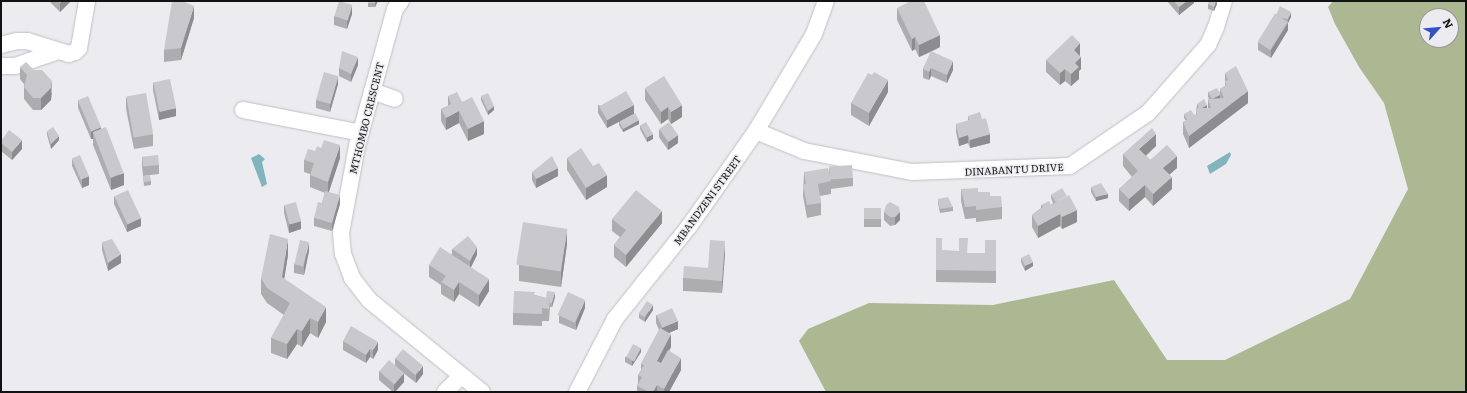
<!DOCTYPE html>
<style>
body{margin:0}
#map{position:relative;width:1467px;height:393px;overflow:hidden;background:#ececf0;font-family:Literata,serif}
div>[style]{position:absolute}
.forest>*{inset:0;background:#acb892}
.water>*{inset:0;background:#82b4be}
.roads{filter:drop-shadow(0 0 1px #bfc0c3) drop-shadow(0 0 1px #bfc0c3)}
.minor>*{height:16px;margin:-8px;padding:0 8px;transform-origin:8px;border-radius:8px;background:#fff}
.wall>*{inset:0;background:#adadb0;transform-origin:0 0}
.shaded-wall>*{inset:0;background:#8d8d90}
.building>*{inset:0;background:#c9c9cd;transform-origin:0 0}
span{translate:-50% -50%;white-space:nowrap;text-align:center;line-height:1.15;-webkit-text-stroke:3px #ececf0;paint-order:stroke}
.street-label{font-size:10px;color:#121213}
.frame{position:absolute;inset:0;border:2px solid #121213;pointer-events:none}
.north{position:absolute;left:1419px;top:8px;width:40px;height:40px;box-sizing:border-box;background:#ececf0;border:1px solid #959598;border-radius:50%;rotate:63deg;font-size:11px;font-weight:700;line-height:16px;text-align:center;color:#121213}
.north::after{content:'';display:block;margin:auto;width:14px;height:18px;background:#3551c2;clip-path:polygon(50% 0,100% 100%,50% 72%,0 100%)}
</style>
<div id="map">
<div class="forest">
<div style="clip-path:polygon(evenodd,1333px 1px,1466px 1px,1466px 392px,826px 392px,799px 341px,808px 329px,869px 303px,993px 305px,1114px 280px,1167px 360px,1225px 360px,1350px 299px,1408px 189px,1384px 103px,1359px 67px,1335px 24px,1328px 7px,1333px 1px,1427px 16px,1451px 16px,1451px 40px,1427px 40px,1427px 16px)"></div>
</div>
<div class="water">
<div style="clip-path:polygon(1230px 152px,1231px 155px,1226px 164px,1210px 174px,1207px 166px)"></div>
<div style="clip-path:polygon(259px 154px,265px 159px,262px 162px,267px 184px,262px 187px,251px 158px)"></div>
</div>
<div class="roads">
<div class="minor">
<div style="left:401px;top:1px;width:10px;rotate:127deg"></div>
<div style="left:395px;top:9px;width:142px;rotate:105.5deg"></div>
<div style="left:357px;top:146px;width:88px;rotate:100.4deg"></div>
<div style="left:341px;top:233px;width:21px;rotate:85deg"></div>
<div style="left:343px;top:254px;width:26px;rotate:69deg"></div>
<div style="left:352px;top:278px;width:28px;rotate:52deg"></div>
<div style="left:369px;top:300px;width:146px;rotate:39.2deg"></div>
<div style="left:1px;top:45px;width:16px;rotate:-14deg"></div>
<div style="left:17px;top:41px;width:10px"></div>
<div style="left:27px;top:41px;width:44px;rotate:17.2deg"></div>
<div style="left:69px;top:54px;width:6px;rotate:-18deg"></div>
<div style="left:75px;top:52px;width:6px;rotate:-45deg"></div>
<div style="left:79px;top:48px;width:48px;rotate:-80.3deg"></div>
<div style="left:1px;top:66px;width:14px"></div>
<div style="left:15px;top:66px;width:46px;rotate:-19.2deg"></div>
<div style="left:372px;top:91px;width:24px;rotate:19deg"></div>
<div style="left:243px;top:110px;width:120px;rotate:11deg"></div>
<div style="left:756px;top:131px;width:52px;rotate:22.6deg"></div>
<div style="left:804px;top:151px;width:110px;rotate:11deg"></div>
<div style="left:912px;top:172px;width:158px;rotate:-2.2deg"></div>
<div style="left:1070px;top:166px;width:94px;rotate:-34.2deg"></div>
<div style="left:1148px;top:113px;width:91px;rotate:-48.6deg"></div>
<div style="left:1208px;top:45px;width:20px;rotate:-66deg"></div>
<div style="left:1216px;top:27px;width:27px;rotate:-73deg"></div>
<div style="left:445px;top:392px;width:23px;rotate:-45deg"></div>
<div style="left:577px;top:392px;width:82px;rotate:-62.5deg"></div>
<div style="left:615px;top:319px;width:120px;rotate:-51.4deg"></div>
<div style="left:690px;top:225px;width:115px;rotate:-54.9deg"></div>
<div style="left:756px;top:131px;width:113px;rotate:-59.1deg"></div>
<div style="left:814px;top:34px;width:35px;rotate:-70deg"></div>
</div>
</div>
<div class="wall">
<div style="clip-path:polygon(49px 1px,71px 1px,60px 12px)"></div>
<div style="clip-path:polygon(378px 1px,375px 7px,368px 7px,368px 3px)"></div>
<div style="clip-path:polygon(1167px 1px,1194px 1px,1194px 3px,1179px 15px)"></div>
<div style="clip-path:polygon(1217px 1px,1217px 4px,1214px 11px,1208px 9px,1208px 4px)"></div>
<div style="clip-path:polygon(897px 8px,940px 47px,931px 52px,953px 70px,947px 83px,931px 76px,929px 80px,923px 78px,923px 69px,931px 52px,919px 57px,915px 49px,912px 51px,897px 20px)"></div>
<div style="clip-path:polygon(352px 14px,347px 29px,334px 25px,334px 16px)"></div>
<div style="clip-path:polygon(1275px 14px,1291px 17px,1288px 23px,1288px 30px,1271px 58px,1258px 50px,1258px 42px)"></div>
<div style="clip-path:polygon(194px 18px,181px 60px,164px 62px,164px 50px)"></div>
<div style="clip-path:polygon(1080px 55px,1081px 69px,1079px 71px,1079px 79px,1071px 86px,1065px 81px,1060px 85px,1046px 72px,1046px 60px)"></div>
<div style="clip-path:polygon(358px 65px,351px 82px,339px 76px,339px 68px)"></div>
<div style="clip-path:polygon(20px 67px,52px 93px,51px 100px,41px 110px,33px 110px,24px 99px,24px 84px,20px 79px)"></div>
<div style="clip-path:polygon(1225px 73px,1248px 103px,1189px 148px,1183px 134px,1183px 122px,1186px 121px,1184px 118px,1184px 114px,1195px 115px,1196px 114px,1197px 104px,1208px 108px,1208px 99px,1209px 99px,1208px 97px,1208px 92px,1220px 93px,1220px 89px,1225px 86px)"></div>
<div style="clip-path:polygon(153px 82px,176px 116px,159px 120px,153px 90px)"></div>
<div style="clip-path:polygon(338px 84px,330px 112px,316px 108px,316px 100px)"></div>
<div style="clip-path:polygon(645px 88px,682px 117px,671px 124px,668px 119px,661px 124px,645px 100px)"></div>
<div style="clip-path:polygon(888px 92px,869px 126px,851px 115px,851px 103px)"></div>
<div style="clip-path:polygon(448px 96px,462px 102px,484px 134px,468px 141px,459px 123px,446px 130px,441px 121px,441px 109px,448px 106px)"></div>
<div style="clip-path:polygon(481px 96px,494px 110px,488px 115px,481px 100px)"></div>
<div style="clip-path:polygon(126px 97px,153px 134px,153px 146px,134px 149px,126px 109px)"></div>
<div style="clip-path:polygon(78px 100px,101px 129px,124px 185px,111px 190px,93px 145px,93px 139px,91px 139px,78px 108px)"></div>
<div style="clip-path:polygon(598px 105px,634px 114px,607px 128px,598px 113px)"></div>
<div style="clip-path:polygon(968px 116px,990px 143px,970px 148px,968px 143px,959px 146px,956px 132px,956px 124px,968px 121px)"></div>
<div style="clip-path:polygon(619px 121px,639px 124px,623px 132px,619px 125px)"></div>
<div style="clip-path:polygon(640px 125px,653px 139px,647px 142px,640px 129px)"></div>
<div style="clip-path:polygon(659px 129px,678px 143px,668px 150px,659px 137px)"></div>
<div style="clip-path:polygon(47px 131px,59px 140px,51px 149px,47px 135px)"></div>
<div style="clip-path:polygon(1px 141px,22px 149px,12px 160px,1px 151px)"></div>
<div style="clip-path:polygon(1156px 146px,1146px 156px,1150px 160px,1177px 168px,1169px 175px,1172px 189px,1153px 206px,1145px 197px,1129px 211px,1119px 201px,1119px 189px,1132px 177px,1123px 166px,1123px 154px)"></div>
<div style="clip-path:polygon(315px 151px,340px 158px,329px 192px,340px 204px,332px 231px,314px 226px,314px 218px,322px 203px,325px 193px,310px 187px,310px 174px,304px 172px,304px 160px)"></div>
<div style="clip-path:polygon(142px 157px,159px 165px,159px 174px,143px 176px,142px 166px)"></div>
<div style="clip-path:polygon(72px 158px,89px 185px,82px 188px,72px 166px)"></div>
<div style="clip-path:polygon(567px 158px,607px 187px,586px 200px,567px 170px)"></div>
<div style="clip-path:polygon(829px 168px,853px 178px,853px 186px,831px 189px,831px 188px,831px 194px,820px 196px,821px 203px,821px 215px,807px 218px,803px 196px,804px 172px,829px 173px)"></div>
<div style="clip-path:polygon(532px 172px,558px 176px,536px 188px,532px 180px)"></div>
<div style="clip-path:polygon(143px 176px,151px 181px,151px 185px,144px 186px)"></div>
<div style="clip-path:polygon(1091px 187px,1108px 198px,1096px 201px,1091px 192px)"></div>
<div style="clip-path:polygon(961px 189px,978px 192px,990px 196px,1002px 207px,1002px 219px,976px 222px,976px 218px,965px 219px,961px 201px)"></div>
<div style="clip-path:polygon(1051px 194px,1077px 222px,1062px 229px,1060px 226px,1038px 238px,1032px 227px,1032px 215px,1041px 208px,1041px 205px,1051px 205px,1053px 203px,1051px 198px)"></div>
<div style="clip-path:polygon(114px 196px,141px 226px,127px 232px,114px 204px)"></div>
<div style="clip-path:polygon(938px 199px,953px 207px,953px 211px,940px 213px,938px 203px)"></div>
<div style="clip-path:polygon(284px 205px,301px 229px,289px 233px,284px 213px)"></div>
<div style="left:864px;top:208px;width:17px;height:19px"></div>
<div style="clip-path:polygon(884px 212px,900px 212px,900px 220px,895px 225px,890px 226px,884px 220px)"></div>
<div style="clip-path:polygon(612px 219px,662px 223px,626px 267px,614px 257px,614px 245px,620px 237px,612px 231px)"></div>
<div style="clip-path:polygon(936px 238px,942px 250px,968px 253px,985px 253px,996px 240px,996px 283px,936px 282px)"></div>
<div style="clip-path:polygon(102px 242px,121px 263px,108px 271px,102px 250px)"></div>
<div style="clip-path:polygon(567px 244px,561px 287px,519px 281px,519px 265px)"></div>
<div style="clip-path:polygon(452px 249px,477px 255px,471px 267px,489px 291px,479px 307px,459px 294px,454px 302px,441px 294px,441px 285px,429px 277px,429px 265px,452px 254px)"></div>
<div style="clip-path:polygon(309px 251px,304px 275px,294px 273px,294px 264px)"></div>
<div style="clip-path:polygon(725px 253px,722px 293px,683px 291px,683px 278px,708px 268px)"></div>
<div style="clip-path:polygon(288px 255px,284px 279px,326px 322px,318px 338px,310px 333px,302px 347px,297px 344px,287px 359px,271px 353px,271px 338px,284px 315px,267px 303px,261px 294px,261px 278px)"></div>
<div style="clip-path:polygon(1021px 258px,1033px 266px,1025px 271px,1021px 262px)"></div>
<div style="clip-path:polygon(535px 295px,546px 298px,555px 297px,552px 307px,550px 307px,549px 321px,542px 321px,542px 326px,513px 325px,513px 313px)"></div>
<div style="clip-path:polygon(585px 308px,576px 330px,559px 323px,559px 315px)"></div>
<div style="clip-path:polygon(653px 310px,645px 322px,639px 318px,639px 314px)"></div>
<div style="clip-path:polygon(656px 315px,678px 329px,669px 333px,671px 347px,669px 351px,681px 370px,669px 392px,637px 392px,637px 386px,638px 383px,638px 375px,641px 370px,641px 364px,659px 330px,656px 323px)"></div>
<div style="clip-path:polygon(343px 341px,378px 350px,373px 359px,370px 357px,366px 363px,343px 350px)"></div>
<div style="clip-path:polygon(641px 352px,632px 366px,625px 362px,625px 357px)"></div>
<div style="clip-path:polygon(395px 358px,423px 374px,416px 383px,401px 371px,404px 382px,395px 392px,393px 392px,379px 380px,379px 371px,395px 366px)"></div>
</div>
<div class="shaded-wall">
<div style="clip-path:polygon(62px 1px,71px 1px,60px 12px,60px 3px)"></div>
<div style="clip-path:polygon(376px 1px,378px 1px,375px 7px,375px 3px)"></div>
<div style="clip-path:polygon(1187px 1px,1194px 1px,1194px 3px,1179px 15px,1179px 7px)"></div>
<div style="clip-path:polygon(1216px 1px,1217px 4px,1214px 11px,1214px 7px)"></div>
<div style="clip-path:polygon(352px 5px,352px 14px,347px 29px,347px 21px)"></div>
<div style="clip-path:polygon(194px 6px,194px 18px,181px 60px,181px 48px)"></div>
<div style="clip-path:polygon(1291px 12px,1291px 17px,1288px 23px,1288px 30px,1271px 58px,1271px 50px,1288px 23px,1288px 19px)"></div>
<div style="clip-path:polygon(940px 35px,940px 47px,919px 57px,919px 45px)"></div>
<div style="clip-path:polygon(915px 37px,915px 49px,912px 51px,912px 39px)"></div>
<div style="clip-path:polygon(1080px 43px,1080px 55px,1074px 62px,1074px 50px)"></div>
<div style="clip-path:polygon(358px 57px,358px 65px,351px 82px,351px 74px)"></div>
<div style="clip-path:polygon(1081px 57px,1081px 69px,1079px 71px,1079px 79px,1071px 86px,1071px 74px,1075px 63px)"></div>
<div style="clip-path:polygon(953px 61px,953px 70px,947px 83px,947px 75px)"></div>
<div style="clip-path:polygon(931px 68px,931px 76px,929px 80px,929px 72px)"></div>
<div style="clip-path:polygon(1065px 69px,1065px 81px,1060px 85px,1060px 73px)"></div>
<div style="clip-path:polygon(338px 76px,338px 84px,330px 112px,330px 104px)"></div>
<div style="clip-path:polygon(888px 80px,888px 92px,869px 126px,869px 113px)"></div>
<div style="clip-path:polygon(52px 81px,51px 100px,41px 110px,41px 98px)"></div>
<div style="clip-path:polygon(1248px 91px,1248px 103px,1189px 148px,1189px 136px)"></div>
<div style="clip-path:polygon(1220px 95px,1220px 99px,1212px 99px)"></div>
<div style="clip-path:polygon(634px 105px,634px 114px,607px 128px,607px 119px)"></div>
<div style="clip-path:polygon(682px 105px,682px 117px,671px 124px,671px 112px)"></div>
<div style="clip-path:polygon(1207px 105px,1207px 110px,1200px 109px)"></div>
<div style="clip-path:polygon(494px 106px,494px 110px,488px 115px,488px 111px)"></div>
<div style="clip-path:polygon(668px 107px,668px 119px,661px 124px,661px 112px)"></div>
<div style="clip-path:polygon(176px 108px,176px 116px,159px 120px,159px 111px)"></div>
<div style="clip-path:polygon(459px 111px,459px 123px,446px 130px,446px 118px)"></div>
<div style="clip-path:polygon(639px 120px,639px 124px,623px 132px,623px 128px)"></div>
<div style="clip-path:polygon(484px 121px,484px 134px,468px 141px,468px 129px)"></div>
<div style="clip-path:polygon(101px 127px,101px 135px,93px 133px,93px 139px,91px 139px,91px 131px)"></div>
<div style="clip-path:polygon(653px 134px,653px 139px,647px 142px,647px 138px)"></div>
<div style="clip-path:polygon(990px 134px,990px 143px,970px 148px,970px 140px)"></div>
<div style="clip-path:polygon(1156px 134px,1156px 146px,1139px 161px,1139px 149px)"></div>
<div style="clip-path:polygon(678px 135px,678px 143px,668px 150px,668px 142px)"></div>
<div style="clip-path:polygon(968px 135px,968px 143px,959px 146px,959px 138px)"></div>
<div style="clip-path:polygon(59px 136px,59px 140px,51px 149px,51px 144px)"></div>
<div style="clip-path:polygon(22px 140px,22px 149px,12px 160px,12px 152px)"></div>
<div style="clip-path:polygon(340px 145px,340px 158px,328px 194px,328px 182px)"></div>
<div style="clip-path:polygon(1177px 156px,1177px 168px,1163px 180px,1163px 168px)"></div>
<div style="clip-path:polygon(558px 168px,558px 176px,536px 188px,536px 179px)"></div>
<div style="clip-path:polygon(124px 173px,124px 185px,111px 190px,111px 178px)"></div>
<div style="clip-path:polygon(607px 175px,607px 187px,586px 200px,586px 188px)"></div>
<div style="clip-path:polygon(89px 176px,89px 185px,82px 188px,82px 179px)"></div>
<div style="clip-path:polygon(1172px 177px,1172px 189px,1153px 206px,1153px 194px)"></div>
<div style="clip-path:polygon(1145px 185px,1145px 197px,1129px 211px,1129px 199px)"></div>
<div style="clip-path:polygon(1108px 194px,1108px 198px,1096px 201px,1096px 197px)"></div>
<div style="clip-path:polygon(340px 195px,340px 204px,332px 231px,332px 223px)"></div>
<div style="clip-path:polygon(1077px 210px,1077px 222px,1062px 229px,1062px 217px)"></div>
<div style="clip-path:polygon(662px 211px,662px 223px,626px 267px,626px 255px)"></div>
<div style="clip-path:polygon(900px 212px,900px 220px,895px 225px,895px 217px)"></div>
<div style="clip-path:polygon(1060px 214px,1060px 226px,1038px 238px,1038px 226px)"></div>
<div style="clip-path:polygon(141px 218px,141px 226px,127px 232px,127px 224px)"></div>
<div style="clip-path:polygon(301px 221px,301px 229px,289px 233px,289px 224px)"></div>
<div style="clip-path:polygon(567px 229px,567px 244px,561px 287px,561px 271px)"></div>
<div style="clip-path:polygon(288px 239px,288px 255px,282px 293px,282px 277px)"></div>
<div style="clip-path:polygon(725px 241px,725px 253px,722px 293px,722px 281px)"></div>
<div style="clip-path:polygon(309px 242px,309px 251px,304px 275px,304px 266px)"></div>
<div style="clip-path:polygon(477px 247px,477px 255px,470px 269px,470px 261px)"></div>
<div style="clip-path:polygon(121px 254px,121px 263px,108px 271px,108px 263px)"></div>
<div style="clip-path:polygon(1033px 262px,1033px 266px,1025px 271px,1025px 266px)"></div>
<div style="clip-path:polygon(489px 279px,489px 291px,479px 307px,479px 295px)"></div>
<div style="clip-path:polygon(459px 282px,459px 294px,454px 302px,454px 290px)"></div>
<div style="clip-path:polygon(555px 292px,555px 297px,552px 307px,552px 303px)"></div>
<div style="clip-path:polygon(585px 300px,585px 308px,576px 330px,576px 322px)"></div>
<div style="clip-path:polygon(653px 305px,653px 310px,645px 322px,645px 318px)"></div>
<div style="clip-path:polygon(326px 307px,326px 322px,318px 338px,318px 322px)"></div>
<div style="clip-path:polygon(310px 318px,310px 333px,302px 347px,302px 331px)"></div>
<div style="clip-path:polygon(678px 321px,678px 329px,662px 336px,662px 328px)"></div>
<div style="clip-path:polygon(297px 329px,297px 344px,287px 359px,287px 344px)"></div>
<div style="clip-path:polygon(671px 334px,671px 347px,657px 373px,657px 361px)"></div>
<div style="clip-path:polygon(378px 342px,378px 350px,373px 359px,373px 350px)"></div>
<div style="clip-path:polygon(641px 348px,641px 352px,632px 366px,632px 362px)"></div>
<div style="clip-path:polygon(370px 349px,370px 357px,366px 363px,366px 355px)"></div>
<div style="clip-path:polygon(681px 358px,681px 370px,669px 392px,664px 392px,664px 389px)"></div>
<div style="clip-path:polygon(423px 366px,423px 374px,416px 383px,416px 375px)"></div>
<div style="clip-path:polygon(404px 373px,404px 382px,395px 392px,394px 392px,394px 385px)"></div>
<div style="clip-path:polygon(657px 385px,657px 392px,653px 392px)"></div>
</div>
<div class="building">
<div style="clip-path:polygon(57px 1px,62px 1px,60px 3px)"></div>
<div style="clip-path:polygon(172px 1px,182px 1px,194px 6px,181px 48px,164px 50px)"></div>
<div style="left:339px;top:1px;width:14px;height:16px;rotate:17deg"></div>
<div style="clip-path:polygon(369px 1px,376px 1px,375px 3px,368px 3px)"></div>
<div style="clip-path:polygon(911px 1px,924px 1px,940px 35px,919px 45px,915px 37px,912px 39px,897px 8px)"></div>
<div style="clip-path:polygon(1174px 1px,1187px 1px,1179px 7px)"></div>
<div style="clip-path:polygon(1209px 1px,1216px 1px,1214px 7px,1208px 4px)"></div>
<div style="clip-path:polygon(1280px 6px,1291px 12px,1288px 19px,1281px 18px,1276px 15px)"></div>
<div style="left:1275px;top:14px;width:15px;height:33px;rotate:32deg"></div>
<div style="clip-path:polygon(1072px 35px,1080px 43px,1074px 50px,1081px 57px,1075px 63px,1079px 67px,1071px 74px,1065px 69px,1060px 73px,1046px 60px)"></div>
<div style="clip-path:polygon(342px 51px,358px 57px,351px 74px,339px 68px)"></div>
<div style="clip-path:polygon(931px 51px,953px 61px,947px 75px,931px 68px,929px 72px,923px 69px)"></div>
<div style="clip-path:polygon(26px 62px,34px 70px,42px 70px,52px 81px,51px 88px,41px 98px,33px 98px,24px 87px,27px 75px,20px 67px)"></div>
<div style="clip-path:polygon(1236px 66px,1248px 91px,1189px 136px,1183px 122px,1197px 114px,1196px 108px,1211px 108px,1208px 99px,1224px 98px,1220px 89px,1226px 85px,1225px 81px,1228px 80px,1225px 73px)"></div>
<div style="left:324px;top:72px;width:15px;height:29px;rotate:16deg"></div>
<div style="clip-path:polygon(874px 72px,888px 80px,869px 113px,851px 103px,868px 73px,872px 75px)"></div>
<div style="clip-path:polygon(664px 76px,682px 105px,671px 112px,668px 107px,661px 112px,645px 88px)"></div>
<div style="left:170px;top:79px;width:30px;height:17px;rotate:78deg"></div>
<div style="clip-path:polygon(1217px 88px,1220px 93px,1220px 95px,1212px 99px,1208px 92px)"></div>
<div style="left:626px;top:91px;width:16px;height:31px;rotate:60deg"></div>
<div style="clip-path:polygon(457px 92px,462px 102px,472px 97px,484px 121px,468px 129px,459px 111px,446px 118px,441px 109px,451px 104px,448px 96px)"></div>
<div style="left:146px;top:93px;width:42px;height:20px;rotate:80deg"></div>
<div style="clip-path:polygon(488px 93px,494px 106px,488px 111px,481px 96px)"></div>
<div style="left:88px;top:96px;width:34px;height:11px;rotate:67deg"></div>
<div style="clip-path:polygon(1204px 99px,1207px 105px,1202px 108px,1199px 108px,1197px 104px)"></div>
<div style="clip-path:polygon(1191px 110px,1195px 116px,1187px 120px,1184px 114px)"></div>
<div style="clip-path:polygon(980px 112px,982px 119px,986px 118px,990px 134px,970px 140px,968px 135px,959px 138px,956px 124px,969px 120px,968px 116px)"></div>
<div style="left:635px;top:113px;width:8px;height:18px;rotate:60deg"></div>
<div style="left:646px;top:122px;width:14px;height:7px;rotate:60deg"></div>
<div style="left:669px;top:122px;width:16px;height:12px;rotate:55deg"></div>
<div style="clip-path:polygon(53px 127px,59px 136px,51px 144px,47px 131px)"></div>
<div style="left:106px;top:127px;width:49px;height:14px;rotate:69deg"></div>
<div style="clip-path:polygon(1152px 128px,1156px 134px,1139px 149px,1150px 160px,1167px 145px,1177px 156px,1163px 168px,1172px 177px,1153px 194px,1145px 185px,1129px 199px,1119px 189px,1138px 171px,1123px 154px)"></div>
<div style="clip-path:polygon(9px 130px,22px 140px,12px 152px,1px 143px,1px 141px)"></div>
<div style="clip-path:polygon(324px 140px,340px 145px,328px 182px,310px 175px,314px 163px,304px 160px,308px 149px,315px 151px,317px 146px,321px 148px)"></div>
<div style="clip-path:polygon(581px 148px,593px 166px,599px 163px,607px 175px,586px 188px,567px 158px)"></div>
<div style="left:80px;top:155px;width:23px;height:9px;rotate:67deg"></div>
<div style="left:158px;top:155px;width:10px;height:16px;rotate:84deg"></div>
<div style="clip-path:polygon(552px 156px,558px 168px,536px 179px,532px 172px)"></div>
<div style="left:852px;top:165px;width:13px;height:23px;rotate:86deg"></div>
<div style="clip-path:polygon(828px 168px,831px 181px,818px 184px,821px 203px,807px 205px,803px 184px,806px 184px,804px 172px)"></div>
<div style="left:150px;top:175px;width:6px;height:7px;rotate:81deg"></div>
<div style="clip-path:polygon(1101px 183px,1108px 194px,1096px 197px,1091px 187px)"></div>
<div style="clip-path:polygon(978px 188px,978px 192px,990px 192px,990px 196px,1001px 196px,1002px 207px,976px 210px,976px 206px,965px 207px,961px 189px)"></div>
<div style="left:1062px;top:188px;width:9px;height:13px;rotate:58deg"></div>
<div style="left:128px;top:190px;width:31px;height:15px;rotate:65deg"></div>
<div style="clip-path:polygon(636px 190px,662px 211px,626px 255px,614px 245px,626px 230px,612px 219px)"></div>
<div style="clip-path:polygon(325px 191px,340px 195px,332px 223px,314px 218px,318px 202px,322px 203px)"></div>
<div style="clip-path:polygon(1069px 195px,1077px 210px,1062px 217px,1060px 214px,1038px 226px,1032px 215px,1043px 207px,1041px 205px,1049px 201px,1051px 205px)"></div>
<div style="clip-path:polygon(948px 197px,953px 207px,940px 209px,938px 199px)"></div>
<div style="left:296px;top:202px;width:20px;height:12px;rotate:75deg"></div>
<div style="clip-path:polygon(890px 202px,899px 207px,900px 212px,895px 217px,890px 217px,884px 212px,886px 205px)"></div>
<div style="left:864px;top:208px;width:17px;height:11px"></div>
<div style="left:523px;top:222px;width:45px;height:43px;rotate:9deg"></div>
<div style="clip-path:polygon(270px 234px,288px 239px,282px 277px,326px 307px,318px 322px,310px 318px,302px 331px,297px 329px,287px 344px,271px 338px,290px 303px,267px 288px,261px 278px)"></div>
<div style="clip-path:polygon(468px 236px,477px 247px,470px 261px,452px 249px)"></div>
<div style="clip-path:polygon(936px 238px,942px 238px,942px 250px,959px 251px,959px 238px,968px 238px,967px 253px,985px 253px,985px 240px,996px 240px,996px 271px,936px 270px)"></div>
<div style="clip-path:polygon(112px 239px,121px 254px,108px 263px,102px 242px)"></div>
<div style="left:300px;top:240px;width:9px;height:25px;rotate:13deg"></div>
<div style="clip-path:polygon(710px 240px,725px 241px,722px 281px,683px 278px,684px 266px,708px 268px)"></div>
<div style="clip-path:polygon(440px 247px,489px 279px,479px 295px,459px 282px,454px 290px,441px 282px,446px 276px,429px 265px)"></div>
<div style="left:1029px;top:254px;width:9px;height:9px;rotate:63deg"></div>
<div style="clip-path:polygon(514px 291px,535px 292px,534px 295px,550px 299px,549px 309px,542px 308px,542px 314px,513px 313px)"></div>
<div style="clip-path:polygon(547px 291px,555px 292px,552px 303px,550px 303px,550px 299px,546px 298px)"></div>
<div style="left:568px;top:292px;width:19px;height:25px;rotate:25deg"></div>
<div style="left:647px;top:301px;width:7px;height:15px;rotate:34deg"></div>
<div style="left:672px;top:308px;width:14px;height:17px;rotate:65deg"></div>
<div style="clip-path:polygon(351px 326px,378px 342px,373px 350px,370px 349px,366px 355px,343px 341px)"></div>
<div style="clip-path:polygon(660px 328px,671px 334px,657px 361px,661px 363px,668px 350px,681px 358px,664px 389px,657px 385px,653px 392px,649px 392px,637px 386px,642px 377px,638px 375px,644px 365px,641px 364px)"></div>
<div style="left:633px;top:344px;width:9px;height:15px;rotate:27deg"></div>
<div style="left:403px;top:349px;width:26px;height:12px;rotate:40deg"></div>
<div style="left:389px;top:360px;width:20px;height:15px;rotate:41deg"></div>
</div>
<div class="street-label">
<span style="left:366px;top:118px;rotate:-76deg">MTHOMBO CRESCENT</span>
<span style="left:1014px;top:169px;rotate:-3deg">DINABANTU DRIVE</span>
<span style="left:707px;top:200px;rotate:-54deg">MBANDZENI STREET</span>
</div>
<div class="frame"></div>
<div class="north">N</div>
</div>
